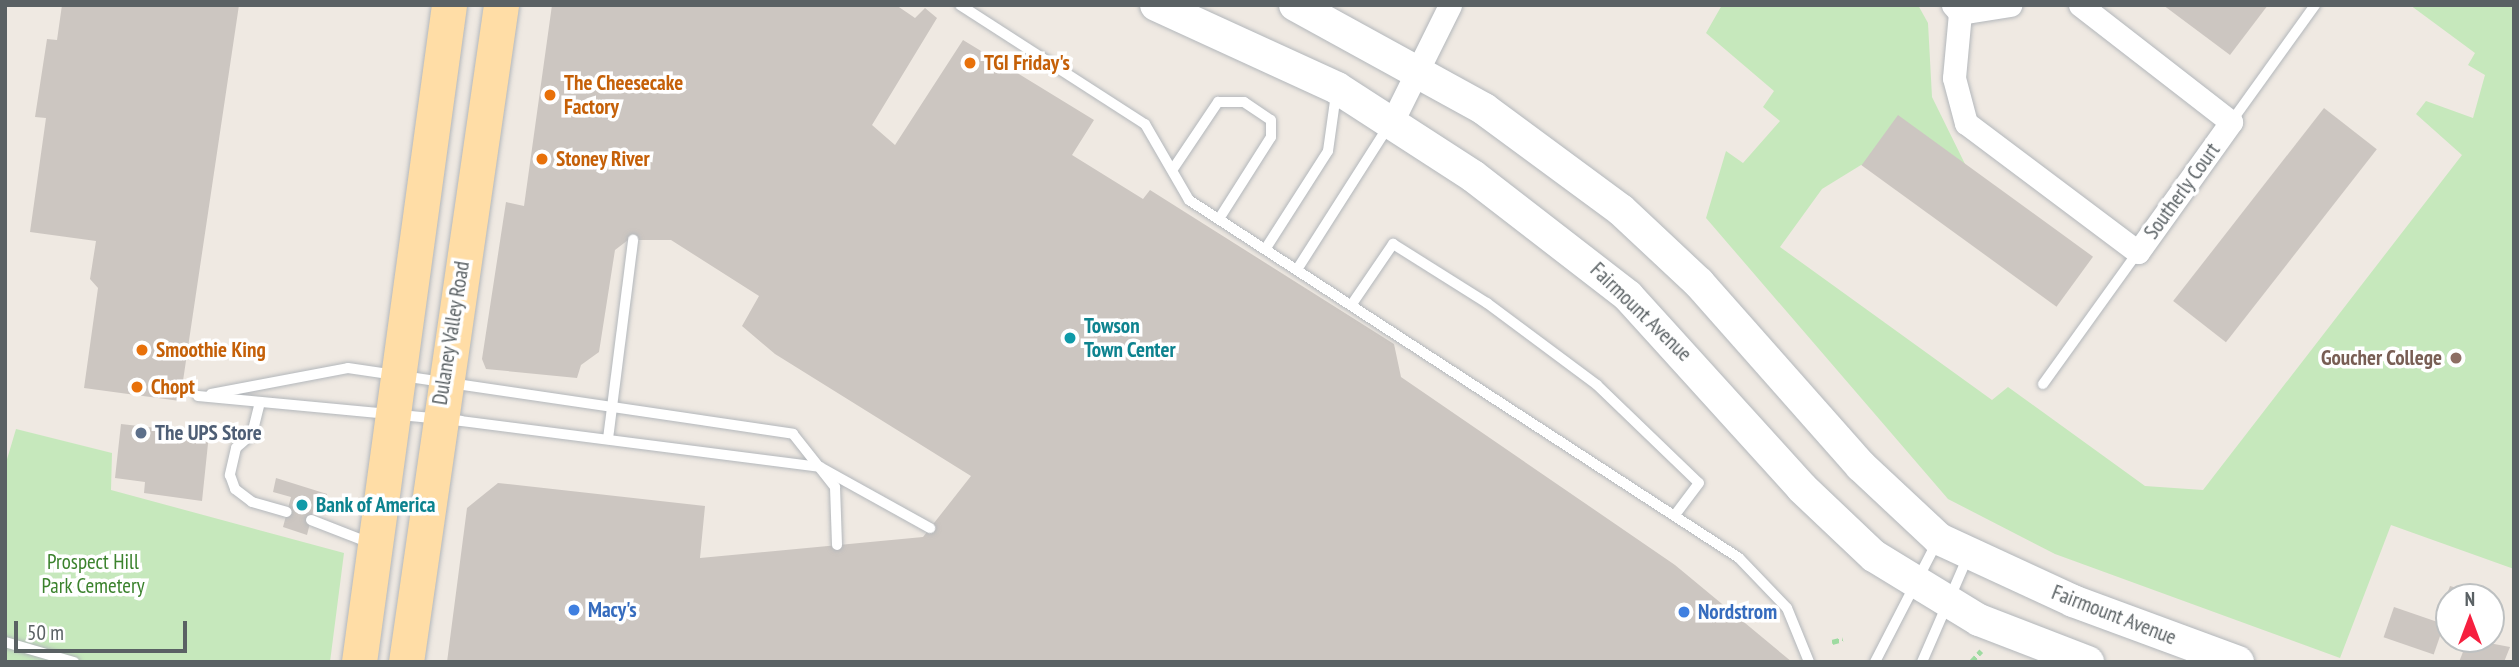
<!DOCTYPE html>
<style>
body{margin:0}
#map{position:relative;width:2519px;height:667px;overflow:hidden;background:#efe9e2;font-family:"PT Sans Narrow",sans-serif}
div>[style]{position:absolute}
.green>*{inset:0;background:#c6e8bc}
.building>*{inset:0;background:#ccc6c1;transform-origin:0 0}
.path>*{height:4.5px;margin-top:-2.25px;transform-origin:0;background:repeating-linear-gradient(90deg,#9edba1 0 7px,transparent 0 10.5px)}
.roads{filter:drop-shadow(0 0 2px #b3b7bb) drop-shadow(0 0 2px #b3b7bb)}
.lane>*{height:10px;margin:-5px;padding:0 5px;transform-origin:5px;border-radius:5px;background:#fff}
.street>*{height:23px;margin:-11.5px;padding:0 11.5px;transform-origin:11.5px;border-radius:11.5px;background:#fff}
.secondary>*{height:32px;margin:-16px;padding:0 16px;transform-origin:16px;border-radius:16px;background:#fff}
.primary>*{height:35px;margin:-17.5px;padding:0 17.5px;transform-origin:17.5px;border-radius:17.5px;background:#ffdda6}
.dots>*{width:19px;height:19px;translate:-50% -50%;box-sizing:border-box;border:4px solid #fff;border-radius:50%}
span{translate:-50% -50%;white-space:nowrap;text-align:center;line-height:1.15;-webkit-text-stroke:7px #fff;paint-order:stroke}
.food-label{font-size:21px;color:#c56008;font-weight:700}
.left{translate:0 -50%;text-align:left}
.street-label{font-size:21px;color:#5a6164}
.culture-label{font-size:21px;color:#0d838f;font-weight:700}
.education-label{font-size:21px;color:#785e54;font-weight:700}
.right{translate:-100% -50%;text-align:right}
.service-label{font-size:21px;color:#4e5e75;font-weight:700}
.park-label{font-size:21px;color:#3b822d}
.shop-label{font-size:21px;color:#366cbe;font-weight:700}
.frame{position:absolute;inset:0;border:7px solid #5a6164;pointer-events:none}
.north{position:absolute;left:2435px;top:583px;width:70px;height:70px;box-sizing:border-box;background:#fff;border:2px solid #bdc0c1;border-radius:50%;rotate:0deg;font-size:19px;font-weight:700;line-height:28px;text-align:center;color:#5a6164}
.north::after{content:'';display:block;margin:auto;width:24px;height:32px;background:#f6203f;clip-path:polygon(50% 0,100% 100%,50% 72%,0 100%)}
.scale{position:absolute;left:14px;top:621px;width:173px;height:32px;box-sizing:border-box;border:4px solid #5a6164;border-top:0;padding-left:9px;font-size:21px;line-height:24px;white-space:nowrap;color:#5a6164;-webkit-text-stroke:5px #fff;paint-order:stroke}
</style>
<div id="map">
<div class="green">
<div style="clip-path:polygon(1722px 5px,1918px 5px,1928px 23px,1932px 97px,1965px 164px,1861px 165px,1822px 189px,1780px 247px,1992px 400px,2008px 387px,2145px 486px,2203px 490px,2462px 155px,2416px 114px,2426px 101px,2473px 118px,2485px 75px,2468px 65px,2475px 53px,2410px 5px,2514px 5px,2514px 569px,2391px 525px,2340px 658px,2055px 554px,1948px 499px,1706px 218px,1726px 151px,1743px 163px,1780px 121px,1763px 107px,1774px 91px,1706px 33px)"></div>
<div style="clip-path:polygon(16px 429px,112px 453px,111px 490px,344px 553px,330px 662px,5px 662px,5px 466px)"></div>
</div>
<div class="building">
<div style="clip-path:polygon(62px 5px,239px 5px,180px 401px,84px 388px,98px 288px,90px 279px,96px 241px,30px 232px,46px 118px,35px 117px,47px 39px,57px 40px)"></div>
<div style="clip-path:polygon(552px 5px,896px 5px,915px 18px,925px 8px,937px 18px,872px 125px,895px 145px,963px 40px,1094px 120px,1072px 155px,1143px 199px,1150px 190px,1394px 344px,1401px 377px,1675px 565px,1792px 662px,447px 662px,467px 508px,498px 483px,705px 506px,700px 558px,923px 537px,971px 476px,775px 354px,742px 326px,759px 296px,671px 240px,628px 240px,615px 250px,599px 352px,581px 365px,577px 378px,486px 369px,482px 359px,506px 202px,524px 206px)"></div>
<div style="clip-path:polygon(2163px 5px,2268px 5px,2230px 55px)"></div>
<div style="left:2324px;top:108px;width:67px;height:245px;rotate:38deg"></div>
<div style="left:1898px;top:115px;width:241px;height:62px;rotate:36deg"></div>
<div style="clip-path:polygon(121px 424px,209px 434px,202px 501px,144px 493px,145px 482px,115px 478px)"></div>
<div style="clip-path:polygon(276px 478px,327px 494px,323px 507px,315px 503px,307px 535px,283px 527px,291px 497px,273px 492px)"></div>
<div style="clip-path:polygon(2450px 586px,2464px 590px,2461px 597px,2449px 597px,2449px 618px,2439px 614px)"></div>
<div style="left:2394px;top:607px;width:53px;height:32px;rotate:19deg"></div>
<div style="clip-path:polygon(2468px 639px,2510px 647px,2504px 662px,2459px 662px)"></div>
</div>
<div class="path">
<div style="left:1832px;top:642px;width:11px;rotate:-15deg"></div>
<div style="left:1971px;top:662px;width:15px;rotate:-48deg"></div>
</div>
<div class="roads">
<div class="lane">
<div style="left:960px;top:5px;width:220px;rotate:32.8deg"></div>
<div style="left:1145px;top:124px;width:88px;rotate:59.9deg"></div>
<div style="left:1189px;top:200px;width:656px;rotate:33.06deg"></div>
<div style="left:1739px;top:558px;width:69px;rotate:46.2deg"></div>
<div style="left:1787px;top:608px;width:58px;rotate:67.8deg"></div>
<div style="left:2231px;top:122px;width:144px;rotate:-54.3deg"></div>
<div style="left:1173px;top:169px;width:81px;rotate:-56.1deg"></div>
<div style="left:1218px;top:102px;width:26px"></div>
<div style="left:1244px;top:102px;width:32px;rotate:34deg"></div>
<div style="left:1271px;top:120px;width:17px;rotate:90deg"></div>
<div style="left:1271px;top:137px;width:97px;rotate:122.4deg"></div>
<div style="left:1266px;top:248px;width:115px;rotate:-57.4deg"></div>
<div style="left:1328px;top:151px;width:58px;rotate:-82deg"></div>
<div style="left:1298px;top:268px;width:169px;rotate:-57.5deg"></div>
<div style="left:1352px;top:304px;width:73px;rotate:-55.7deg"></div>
<div style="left:1393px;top:244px;width:111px;rotate:32.1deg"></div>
<div style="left:1487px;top:303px;width:137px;rotate:36.7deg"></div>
<div style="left:1597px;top:385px;width:141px;rotate:43.9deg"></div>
<div style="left:1699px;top:483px;width:40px;rotate:127deg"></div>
<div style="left:2043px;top:384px;width:163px;rotate:-54.3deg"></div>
<div style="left:211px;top:394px;width:139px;rotate:-10.7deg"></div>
<div style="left:348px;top:368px;width:450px;rotate:8.4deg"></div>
<div style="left:793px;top:434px;width:68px;rotate:51.6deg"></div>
<div style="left:835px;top:487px;width:58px;rotate:88deg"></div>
<div style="left:198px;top:396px;width:264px;rotate:5.4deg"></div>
<div style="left:461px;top:421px;width:362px;rotate:7.3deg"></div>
<div style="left:820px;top:467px;width:126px;rotate:29deg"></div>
<div style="left:260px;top:402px;width:33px;rotate:104deg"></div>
<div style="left:252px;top:434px;width:21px;rotate:139deg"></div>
<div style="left:236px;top:448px;width:28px;rotate:103deg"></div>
<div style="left:230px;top:475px;width:15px;rotate:70deg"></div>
<div style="left:235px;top:489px;width:21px;rotate:37deg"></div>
<div style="left:252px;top:502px;width:36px;rotate:16deg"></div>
<div style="left:608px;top:439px;width:201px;rotate:-82.8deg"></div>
<div style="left:311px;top:520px;width:63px;rotate:21.3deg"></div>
<div style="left:5px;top:642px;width:72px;rotate:16.2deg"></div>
<div style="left:1875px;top:662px;width:137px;rotate:-62.7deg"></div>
<div style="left:1922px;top:662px;width:116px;rotate:-66.5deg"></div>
</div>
<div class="street">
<div style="left:1953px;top:5px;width:11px;rotate:49deg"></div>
<div style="left:1960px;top:13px;width:65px;rotate:95.3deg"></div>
<div style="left:1954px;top:78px;width:47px;rotate:75.1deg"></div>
<div style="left:1966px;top:123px;width:215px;rotate:36.9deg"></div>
<div style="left:2138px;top:252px;width:160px;rotate:-54.4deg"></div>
<div style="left:2231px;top:122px;width:191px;rotate:-142.2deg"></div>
<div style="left:1960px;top:13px;width:51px;rotate:-9.1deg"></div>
<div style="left:1393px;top:120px;width:128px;rotate:-63.6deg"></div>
</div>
<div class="secondary">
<div style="left:1156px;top:5px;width:199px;rotate:24.6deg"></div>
<div style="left:1337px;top:88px;width:162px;rotate:32.9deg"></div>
<div style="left:1473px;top:176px;width:196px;rotate:37.7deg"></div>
<div style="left:1628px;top:296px;width:259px;rotate:47.8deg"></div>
<div style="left:1802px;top:488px;width:99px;rotate:43.4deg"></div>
<div style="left:1874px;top:556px;width:123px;rotate:31.4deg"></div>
<div style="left:1979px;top:620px;width:117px;rotate:21.1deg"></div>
<div style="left:1295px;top:5px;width:216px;rotate:28.8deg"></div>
<div style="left:1484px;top:109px;width:170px;rotate:36.4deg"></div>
<div style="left:1621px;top:210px;width:107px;rotate:43.1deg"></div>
<div style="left:1699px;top:283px;width:244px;rotate:48.5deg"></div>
<div style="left:1861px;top:466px;width:107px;rotate:43.1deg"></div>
<div style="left:1939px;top:539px;width:148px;rotate:24.8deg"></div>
<div style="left:2073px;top:601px;width:176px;rotate:20.3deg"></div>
</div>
<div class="primary">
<div style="left:359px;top:662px;width:663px;rotate:-82.2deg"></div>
<div style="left:406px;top:662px;width:664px;rotate:-81.77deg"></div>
</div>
</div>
<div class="dots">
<div style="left:970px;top:63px;background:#e8710a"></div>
<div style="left:550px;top:95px;background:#e8710a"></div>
<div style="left:542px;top:159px;background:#e8710a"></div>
<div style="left:1070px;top:338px;background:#0f9aa8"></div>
<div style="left:142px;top:350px;background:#e8710a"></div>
<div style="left:2456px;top:358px;background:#8d6e63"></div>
<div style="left:137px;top:387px;background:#e8710a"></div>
<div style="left:141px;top:433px;background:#5c6f8a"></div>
<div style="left:302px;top:505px;background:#0f9aa8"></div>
<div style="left:574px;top:610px;background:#3f7fe0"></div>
<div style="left:1684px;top:612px;background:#3f7fe0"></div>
</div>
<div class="food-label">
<span class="left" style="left:984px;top:63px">TGI Friday's</span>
<span class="left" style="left:564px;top:95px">The Cheesecake<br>Factory</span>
<span class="left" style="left:556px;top:159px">Stoney River</span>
<span class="left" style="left:156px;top:350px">Smoothie King</span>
<span class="left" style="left:151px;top:387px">Chopt</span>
</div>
<div class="street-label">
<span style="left:2182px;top:191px;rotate:-54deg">Southerly Court</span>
<span style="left:1641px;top:312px;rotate:44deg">Fairmount Avenue</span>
<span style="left:451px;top:333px;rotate:-81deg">Dulaney Valley Road</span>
<span style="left:2114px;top:615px;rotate:21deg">Fairmount Avenue</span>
</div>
<div class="culture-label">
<span class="left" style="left:1084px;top:338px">Towson<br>Town Center</span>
<span class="left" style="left:316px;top:505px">Bank of America</span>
</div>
<div class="education-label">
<span class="right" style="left:2442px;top:358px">Goucher College</span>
</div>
<div class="service-label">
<span class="left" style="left:155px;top:433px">The UPS Store</span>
</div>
<div class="park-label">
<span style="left:93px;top:574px">Prospect Hill<br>Park Cemetery</span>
</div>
<div class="shop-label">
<span class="left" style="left:588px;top:610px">Macy's</span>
<span class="left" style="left:1698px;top:612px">Nordstrom</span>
</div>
<div class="frame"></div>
<div class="north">N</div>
<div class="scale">50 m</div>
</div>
